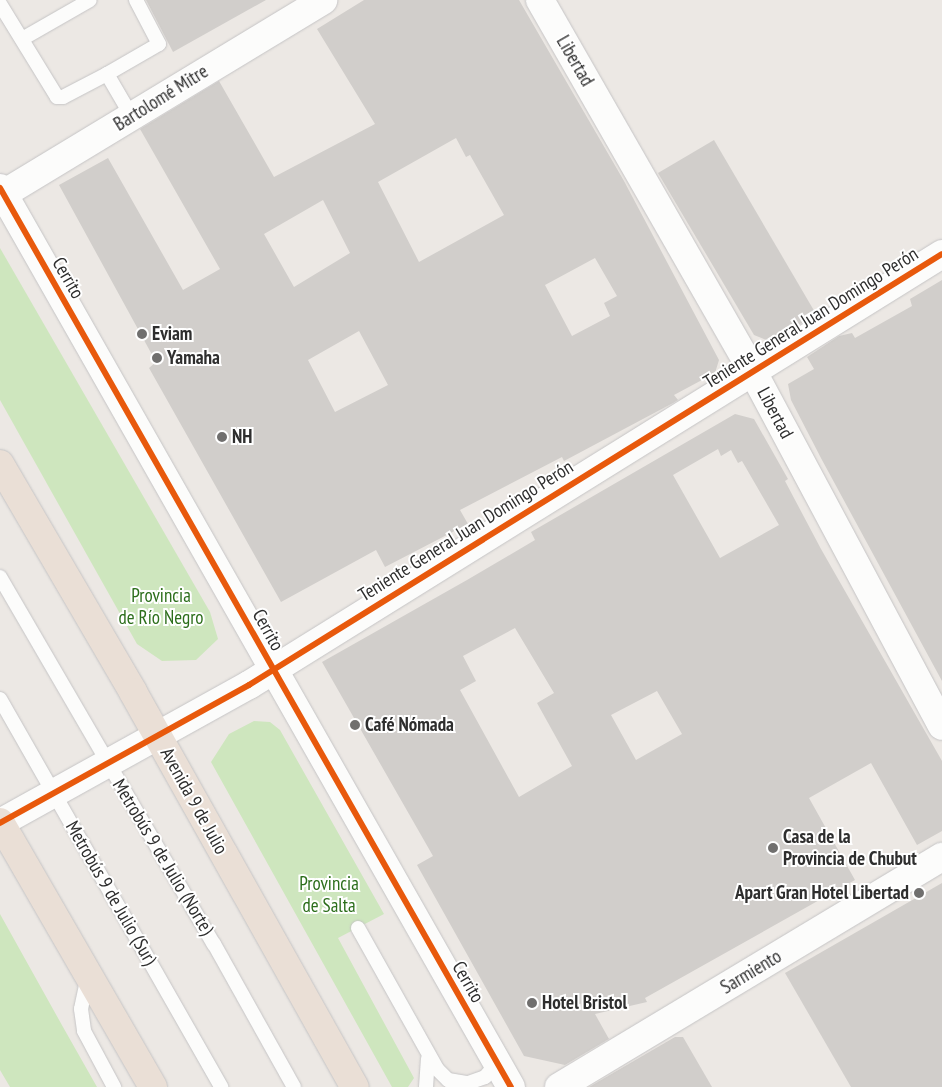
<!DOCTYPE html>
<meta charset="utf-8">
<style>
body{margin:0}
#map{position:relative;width:942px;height:1087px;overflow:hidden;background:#ece8e4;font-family:"PT Sans Narrow",sans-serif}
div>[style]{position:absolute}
.green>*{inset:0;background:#cee6be}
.building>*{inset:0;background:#d1cecb}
.roads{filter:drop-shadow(0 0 1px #c5c4c5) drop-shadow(0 0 1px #c5c4c5)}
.lane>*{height:14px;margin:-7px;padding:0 7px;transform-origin:7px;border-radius:7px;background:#fcfcfb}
.street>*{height:28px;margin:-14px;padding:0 14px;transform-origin:14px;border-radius:14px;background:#fcfcfb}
.secondary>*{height:28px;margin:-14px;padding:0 14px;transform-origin:14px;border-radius:14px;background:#fcfcfb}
.highway>*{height:28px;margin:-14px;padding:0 14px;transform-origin:14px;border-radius:14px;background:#eadfd6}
.cycleway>*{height:6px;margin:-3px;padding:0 3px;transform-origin:3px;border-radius:3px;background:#e8590c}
.dots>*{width:14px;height:14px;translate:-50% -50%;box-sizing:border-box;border:2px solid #fff;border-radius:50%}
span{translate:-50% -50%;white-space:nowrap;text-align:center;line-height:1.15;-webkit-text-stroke:4px #fff;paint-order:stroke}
.street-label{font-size:19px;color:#2e2e2e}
.poi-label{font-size:19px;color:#2e2e2e;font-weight:700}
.left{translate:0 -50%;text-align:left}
.right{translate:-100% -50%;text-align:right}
.park-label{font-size:19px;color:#2c6e1b}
</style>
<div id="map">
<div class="green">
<div style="clip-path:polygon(0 248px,210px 612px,218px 639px,196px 660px,162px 661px,137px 644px,0 400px)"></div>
<div style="clip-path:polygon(254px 721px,270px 722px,280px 730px,384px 914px,338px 938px,414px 1078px,408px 1087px,392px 1087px,211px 762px,229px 734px)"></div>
<div style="clip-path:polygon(0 914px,63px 1027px,97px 1087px,10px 1087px,0 1070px)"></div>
</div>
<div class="building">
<div style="clip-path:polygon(146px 0,266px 0,173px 52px)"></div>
<div style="clip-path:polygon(evenodd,364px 0,519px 0,624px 181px,719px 360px,715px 373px,674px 395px,678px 400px,673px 403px,564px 461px,562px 457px,460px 510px,468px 524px,385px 567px,376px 550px,281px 602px,149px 368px,156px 362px,59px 185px,108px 158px,183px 290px,220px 269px,140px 129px,219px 81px,274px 177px,375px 124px,317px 29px,364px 0,456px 138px,466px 157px,470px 155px,504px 215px,419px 262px,378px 182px,456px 138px,364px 0,323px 200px,350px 253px,294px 287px,264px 234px,323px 200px,364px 0,595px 258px,617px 296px,604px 303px,610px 316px,572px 336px,545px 285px,595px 258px,364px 0,359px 331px,388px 385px,335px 412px,308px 360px,359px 331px)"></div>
<div style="clip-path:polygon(714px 140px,816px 314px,771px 342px,754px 335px,658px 173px)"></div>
<div style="clip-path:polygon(942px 280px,942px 681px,822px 460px,791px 400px,788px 384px,814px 369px,807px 357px,839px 336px,852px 333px,855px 338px,912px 306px,910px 299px)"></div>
<div style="clip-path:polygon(evenodd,735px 414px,754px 419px,788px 479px,785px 481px,821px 549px,942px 761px,942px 831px,917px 845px,871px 763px,809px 798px,855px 880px,645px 998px,647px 1002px,595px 1014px,609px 1039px,565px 1065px,524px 1056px,417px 865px,433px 856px,322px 662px,467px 580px,535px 540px,531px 532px,735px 414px,718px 449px,721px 456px,731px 450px,738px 463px,742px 461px,779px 525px,720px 558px,673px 475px,718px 449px,735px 414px,515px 628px,554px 693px,537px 703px,572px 766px,519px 797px,460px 690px,476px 681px,463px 656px,515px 628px,735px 414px,657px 691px,682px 734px,636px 760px,611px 715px,657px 691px)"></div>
<div style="clip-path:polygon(942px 883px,942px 1087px,851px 1087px,785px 973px)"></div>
<div style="clip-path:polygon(675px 1037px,683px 1037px,712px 1087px,589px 1087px)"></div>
</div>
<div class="roads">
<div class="lane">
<div style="left:0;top:4px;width:109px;rotate:58.5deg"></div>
<div style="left:57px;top:97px;width:6px"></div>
<div style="left:63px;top:97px;width:50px;rotate:-27.6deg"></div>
<div style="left:107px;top:74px;width:48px;rotate:59.7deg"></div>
<div style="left:22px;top:39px;width:78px;rotate:-29.8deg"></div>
<div style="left:107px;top:74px;width:60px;rotate:-30deg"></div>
<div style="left:159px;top:44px;width:50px;rotate:-117.6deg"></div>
<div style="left:0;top:577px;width:425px;rotate:59.8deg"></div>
<div style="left:214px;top:944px;width:164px;rotate:60.8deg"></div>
<div style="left:0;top:699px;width:447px;rotate:60.3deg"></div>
<div style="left:358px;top:928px;width:162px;rotate:60.7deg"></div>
<div style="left:437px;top:1069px;width:16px;rotate:45deg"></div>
<div style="left:448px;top:1080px;width:20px;rotate:9deg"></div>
<div style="left:468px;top:1083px;width:18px;rotate:-19deg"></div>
<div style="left:485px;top:1077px;width:18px;rotate:-49deg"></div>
<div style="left:88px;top:976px;width:34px;rotate:102deg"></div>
<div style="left:81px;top:1009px;width:22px;rotate:82deg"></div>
<div style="left:84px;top:1031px;width:64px;rotate:61.8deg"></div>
<div style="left:426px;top:1087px;width:28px;rotate:-86deg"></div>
</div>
<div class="street">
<div style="left:540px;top:0;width:429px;rotate:60.2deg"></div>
<div style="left:753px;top:372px;width:401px;rotate:61.9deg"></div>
<div style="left:0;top:196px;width:378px;rotate:-31.2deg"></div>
<div style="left:0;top:823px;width:285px;rotate:-29deg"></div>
<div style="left:249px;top:685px;width:816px;rotate:-31.88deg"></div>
<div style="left:559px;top:1087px;width:447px;rotate:-31deg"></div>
</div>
<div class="secondary">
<div style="left:0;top:188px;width:1034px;rotate:60.39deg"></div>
</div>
<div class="highway">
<div style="left:0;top:464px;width:264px;rotate:59.7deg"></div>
<div style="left:133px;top:692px;width:453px;rotate:60.7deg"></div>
<div style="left:0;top:822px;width:306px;rotate:60deg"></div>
</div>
</div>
<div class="cycleway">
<div style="left:0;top:188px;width:1034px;rotate:60.39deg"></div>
<div style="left:0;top:823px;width:285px;rotate:-29deg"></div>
<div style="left:249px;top:685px;width:816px;rotate:-31.88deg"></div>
</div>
<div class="dots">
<div style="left:142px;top:334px;background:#706f6e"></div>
<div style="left:157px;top:358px;background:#706f6e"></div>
<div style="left:222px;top:437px;background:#706f6e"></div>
<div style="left:355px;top:725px;background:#706f6e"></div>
<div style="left:773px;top:848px;background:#706f6e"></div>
<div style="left:919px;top:893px;background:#706f6e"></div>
<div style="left:532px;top:1003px;background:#706f6e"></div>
</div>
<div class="street-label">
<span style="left:575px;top:61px;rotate:60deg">Libertad</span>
<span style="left:161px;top:98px;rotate:-32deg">Bartolomé Mitre</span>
<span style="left:68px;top:278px;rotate:60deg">Cerrito</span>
<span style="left:811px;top:318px;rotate:-32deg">Teniente General Juan Domingo Perón</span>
<span style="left:775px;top:413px;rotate:62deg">Libertad</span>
<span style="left:466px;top:531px;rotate:-32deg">Teniente General Juan Domingo Perón</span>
<span style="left:268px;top:630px;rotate:61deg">Cerrito</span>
<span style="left:194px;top:801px;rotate:61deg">Avenida 9 de Julio</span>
<span style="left:163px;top:857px;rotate:59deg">Metrobús 9 de Julio (Norte)</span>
<span style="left:111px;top:893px;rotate:60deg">Metrobús 9 de Julio (Sur)</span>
<span style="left:751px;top:972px;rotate:-31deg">Sarmiento</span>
<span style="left:468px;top:982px;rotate:60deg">Cerrito</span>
</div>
<div class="poi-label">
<span class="left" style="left:152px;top:334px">Eviam</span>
<span class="left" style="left:167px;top:358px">Yamaha</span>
<span class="left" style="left:232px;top:437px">NH</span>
<span class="left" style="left:365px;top:725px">Café Nómada</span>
<span class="left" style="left:783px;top:848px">Casa de la<br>Provincia de Chubut</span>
<span class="right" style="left:909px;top:893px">Apart Gran Hotel Libertad</span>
<span class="left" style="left:542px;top:1003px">Hotel Bristol</span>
</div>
<div class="park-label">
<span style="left:161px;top:607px">Provincia<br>de Río Negro</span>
<span style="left:329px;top:895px">Provincia<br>de Salta</span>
</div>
</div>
